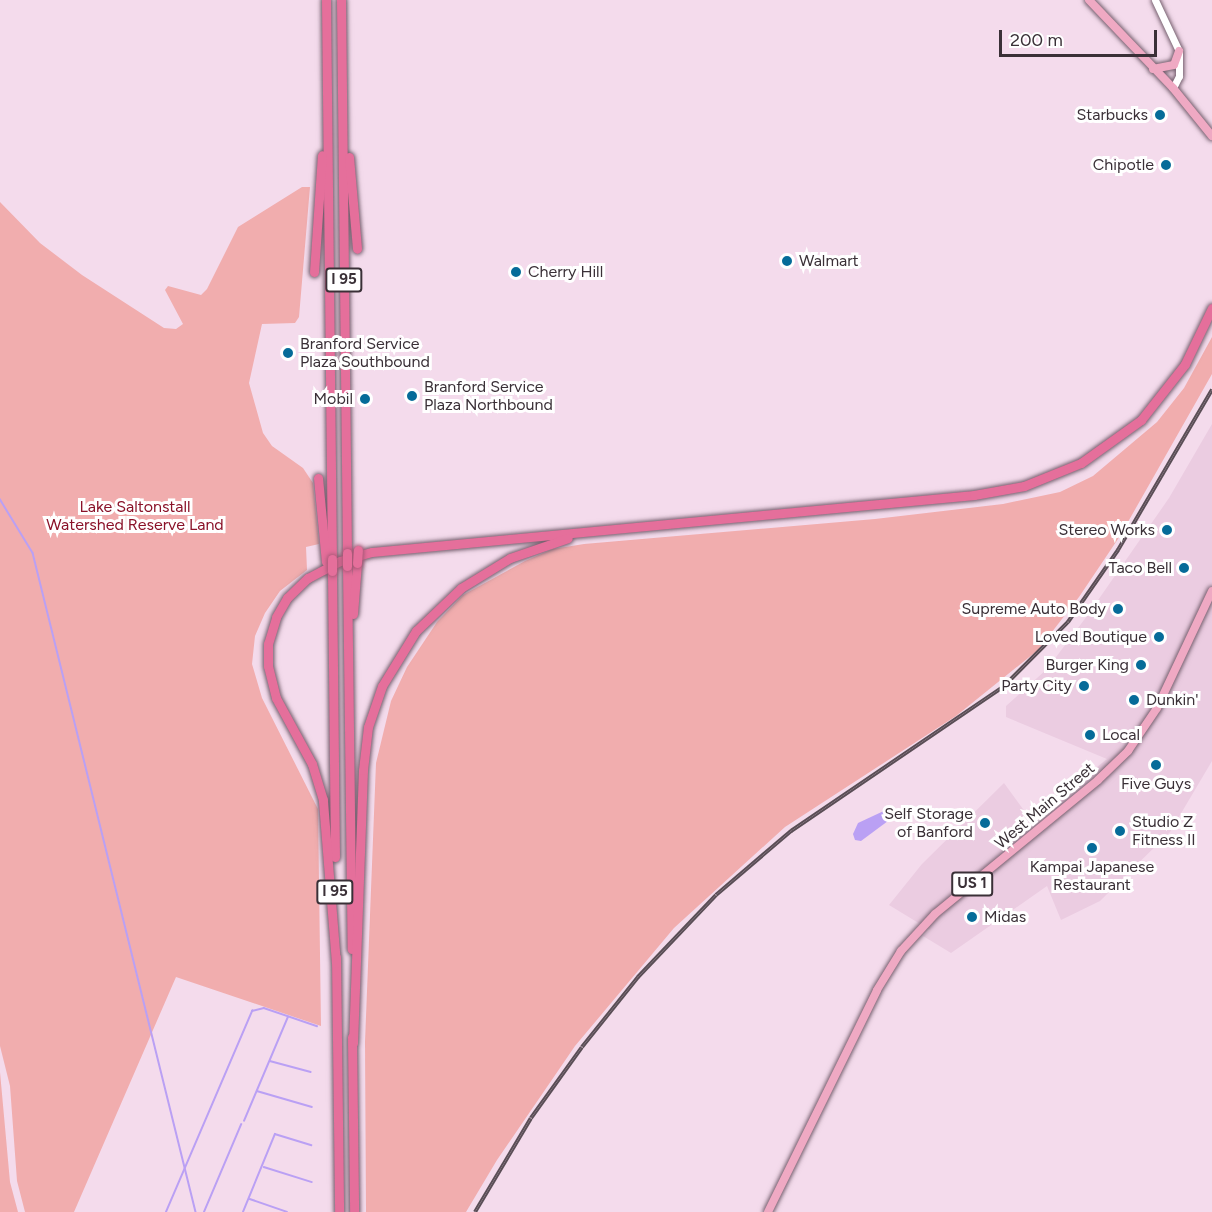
<!DOCTYPE html>
<style>
body{margin:0}
#map{position:relative;width:1212px;height:1212px;overflow:hidden;background:#f4dbec;font-family:Figtree,sans-serif}
div>[style]{position:absolute}
.built>*{inset:0;background:#ebcce1}
.green>*{inset:0;background:#f1adae}
.water>*{inset:0;background:#baa0f4}
.stream>*{height:1.5px;margin:-0.75px;padding:0 0.75px;transform-origin:0.75px;border-radius:0.75px;background:#baa0f4}
.roads{filter:drop-shadow(0 0 2px #76606f) drop-shadow(0 0 2px #76606f)}
.secondary>*{height:7px;margin:-3.5px;padding:0 3.5px;transform-origin:3.5px;border-radius:3.5px;background:#fff}
.primary>*{height:8px;margin:-4px;padding:0 4px;transform-origin:4px;border-radius:4px;background:#efa9c3}
.highway>*{height:9px;margin:-4.5px;padding:0 4.5px;transform-origin:4.5px;border-radius:4.5px;background:#e56f9b}
.rail>*{height:4px;margin-top:-2px;transform-origin:0;background:repeating-linear-gradient(90deg,#fff 0 4.5px,#5a4e56 0 9px);box-sizing:border-box;border-block:2px solid #5a4e56}
.bridges{filter:drop-shadow(0 0 2px #a95978) drop-shadow(0 0 2px #a95978)}
.highway-bridge>*{height:9px;margin:-4.5px;padding:0 4.5px;transform-origin:4.5px;border-radius:4.5px;background:#e56f9b}
.dots>*{width:16px;height:16px;translate:-50% -50%;box-sizing:border-box;border:3px solid #fff;border-radius:50%}
span{translate:-50% -50%;white-space:nowrap;text-align:center;line-height:1.15;-webkit-text-stroke:6px #fff;paint-order:stroke}
.shield-label span{padding:2px 4px;background:#fff;border:2px solid;border-radius:4px;-webkit-text-stroke-width:0}
.shield-label{font-size:15px;color:#3a3037;font-weight:700}
.poi-label{font-size:16px;color:#3a3037}
.right{translate:-100% -50%;text-align:right}
.left{translate:0 -50%;text-align:left}
.park-label{font-size:16px;color:#8a1229}
.street-label{font-size:16px;color:#3a3037}
.scale{position:absolute;left:999px;top:30px;width:158px;height:27px;box-sizing:border-box;border:3px solid #3a3037;border-top:0;padding-left:8px;font-size:18px;line-height:21px;white-space:nowrap;color:#3a3037;-webkit-text-stroke:4px #fff;paint-order:stroke}
</style>
<div id="map">
<div class="built">
<div style="clip-path:polygon(1212px 424px,1212px 761px,1170px 832px,1100px 901px,1061px 920px,1047px 886px,951px 953px,923px 936px,930px 930px,889px 905px,922px 864px,1004px 783px,1031px 820px,1107px 759px,1006px 717px,1006px 706px,1047px 669px,1087px 616px,1169px 498px)"></div>
</div>
<div class="green">
<div style="clip-path:polygon(302px 187px,310px 187px,299px 317px,295px 323px,262px 324px,249px 383px,263px 433px,272px 446px,303px 468px,313px 483px,319px 544px,306px 547px,307px 570px,280px 591px,265px 613px,255px 636px,252px 664px,262px 698px,318px 809px,321px 1026px,176px 977px,74px 1212px,25px 1212px,17px 1181px,10px 1086px,0 1046px,0 202px,40px 243px,82px 275px,164px 328px,176px 329px,183px 324px,165px 290px,168px 286px,201px 295px,207px 289px,238px 227px)"></div>
<div style="clip-path:polygon(1212px 337px,1212px 374px,1120px 536px,1079px 597px,1038px 650px,956px 716px,785px 827px,674px 928px,575px 1046px,497px 1160px,466px 1212px,366px 1212px,365px 1042px,376px 763px,391px 701px,407px 667px,437px 622px,463px 595px,525px 561px,553px 549px,584px 544px,875px 519px,1003px 504px,1060px 492px,1093px 476px,1157px 422px,1184px 388px)"></div>
<div style="clip-path:polygon(0 1072px,10px 1182px,18px 1212px,0 1212px)"></div>
</div>
<div class="water">
<div style="clip-path:polygon(888px 809px,893px 812px,892px 818px,861px 841px,855px 840px,853px 834px,858px 823px)"></div>
</div>
<div class="stream">
<div style="left:0;top:499px;width:63px;rotate:58.6deg"></div>
<div style="left:33px;top:553px;width:679px;rotate:76.11deg"></div>
<div style="left:270px;top:1061px;width:42px;rotate:15deg"></div>
<div style="left:257px;top:1091px;width:57px;rotate:16.2deg"></div>
<div style="left:244px;top:1121px;width:113px;rotate:-67.1deg"></div>
<div style="left:264px;top:1167px;width:50px;rotate:17.4deg"></div>
<div style="left:250px;top:1199px;width:39px;rotate:19deg"></div>
<div style="left:166px;top:1212px;width:219px;rotate:-66.8deg"></div>
<div style="left:252px;top:1011px;width:12px;rotate:-14deg"></div>
<div style="left:264px;top:1008px;width:56px;rotate:18.8deg"></div>
<div style="left:204px;top:1212px;width:95px;rotate:-67deg"></div>
<div style="left:243px;top:1212px;width:84px;rotate:-67.7deg"></div>
<div style="left:275px;top:1134px;width:38px;rotate:17deg"></div>
</div>
<div class="roads">
<div class="secondary">
<div style="left:1155px;top:0;width:56px;rotate:64.8deg"></div>
<div style="left:1179px;top:51px;width:25px;rotate:90deg"></div>
<div style="left:1179px;top:76px;width:13px;rotate:117deg"></div>
</div>
<div class="primary">
<div style="left:1089px;top:0;width:122px;rotate:46.3deg"></div>
<div style="left:1173px;top:88px;width:62px;rotate:50.9deg"></div>
<div style="left:1153px;top:69px;width:21px;rotate:-11deg"></div>
<div style="left:1174px;top:65px;width:15px;rotate:-70deg"></div>
<div style="left:768px;top:1212px;width:247px;rotate:-63.8deg"></div>
<div style="left:877px;top:990px;width:46px;rotate:-58.4deg"></div>
<div style="left:901px;top:951px;width:50px;rotate:-47.4deg"></div>
<div style="left:935px;top:914px;width:211px;rotate:-39.4deg"></div>
<div style="left:1098px;top:780px;width:42px;rotate:-44deg"></div>
<div style="left:1128px;top:751px;width:52px;rotate:-56deg"></div>
<div style="left:1157px;top:708px;width:129px;rotate:-64.8deg"></div>
</div>
<div class="highway">
<div style="left:326px;top:0;width:559px;rotate:89.39deg"></div>
<div style="left:341px;top:0;width:553px;rotate:89.38deg"></div>
<div style="left:349px;top:157px;width:92px;rotate:85deg"></div>
<div style="left:314px;top:272px;width:117px;rotate:-86.1deg"></div>
<div style="left:318px;top:478px;width:84px;rotate:84.6deg"></div>
<div style="left:347px;top:566px;width:383px;rotate:89.3deg"></div>
<div style="left:332px;top:571px;width:286px;rotate:89.4deg"></div>
<div style="left:353px;top:614px;width:51px;rotate:-85.5deg"></div>
<div style="left:336px;top:957px;width:255px;rotate:89.3deg"></div>
<div style="left:336px;top:963px;width:164px;rotate:-94.6deg"></div>
<div style="left:323px;top:800px;width:38px;rotate:-107deg"></div>
<div style="left:312px;top:764px;width:75px;rotate:-118.6deg"></div>
<div style="left:276px;top:698px;width:33px;rotate:-104deg"></div>
<div style="left:268px;top:666px;width:22px;rotate:-90deg"></div>
<div style="left:268px;top:644px;width:28px;rotate:-73deg"></div>
<div style="left:276px;top:617px;width:22px;rotate:-60deg"></div>
<div style="left:287px;top:598px;width:29px;rotate:-44deg"></div>
<div style="left:308px;top:578px;width:36px;rotate:-28deg"></div>
<div style="left:340px;top:561px;width:33px;rotate:-16deg"></div>
<div style="left:372px;top:552px;width:605px;rotate:-5.41deg"></div>
<div style="left:974px;top:495px;width:51px;rotate:-10.2deg"></div>
<div style="left:1024px;top:486px;width:61px;rotate:-22deg"></div>
<div style="left:1081px;top:463px;width:74px;rotate:-35.6deg"></div>
<div style="left:1141px;top:420px;width:71px;rotate:-51.8deg"></div>
<div style="left:1185px;top:364px;width:62px;rotate:-64.3deg"></div>
<div style="left:352px;top:1037px;width:175px;rotate:89.3deg"></div>
<div style="left:353px;top:1043px;width:273px;rotate:-87.9deg"></div>
<div style="left:363px;top:770px;width:43px;rotate:-83.4deg"></div>
<div style="left:368px;top:727px;width:43px;rotate:-71.1deg"></div>
<div style="left:382px;top:686px;width:65px;rotate:-58.3deg"></div>
<div style="left:416px;top:631px;width:62px;rotate:-43.7deg"></div>
<div style="left:461px;top:588px;width:57px;rotate:-31.5deg"></div>
<div style="left:510px;top:558px;width:61px;rotate:-19deg"></div>
</div>
</div>
<div class="rail">
<div style="left:475px;top:1212px;width:109px;rotate:-59.2deg"></div>
<div style="left:531px;top:1118px;width:87px;rotate:-54.3deg"></div>
<div style="left:582px;top:1047px;width:90px;rotate:-51.3deg"></div>
<div style="left:638px;top:977px;width:113px;rotate:-46.4deg"></div>
<div style="left:716px;top:895px;width:99px;rotate:-40.5deg"></div>
<div style="left:791px;top:831px;width:256px;rotate:-34.2deg"></div>
<div style="left:1003px;top:687px;width:92px;rotate:-45deg"></div>
<div style="left:1068px;top:622px;width:88px;rotate:-55.2deg"></div>
<div style="left:1118px;top:550px;width:186px;rotate:-59.6deg"></div>
</div>
<div class="bridges">
<div class="highway-bridge">
<div style="left:347px;top:553px;width:13px;rotate:90deg"></div>
<div style="left:332px;top:559px;width:12px;rotate:90deg"></div>
<div style="left:357px;top:563px;width:13px;rotate:-86deg"></div>
</div>
</div>
<div class="dots">
<div style="left:1160px;top:115px;background:#066b99"></div>
<div style="left:1166px;top:165px;background:#066b99"></div>
<div style="left:787px;top:261px;background:#066b99"></div>
<div style="left:516px;top:272px;background:#066b99"></div>
<div style="left:288px;top:353px;background:#066b99"></div>
<div style="left:412px;top:396px;background:#066b99"></div>
<div style="left:365px;top:399px;background:#066b99"></div>
<div style="left:1167px;top:530px;background:#066b99"></div>
<div style="left:1184px;top:568px;background:#066b99"></div>
<div style="left:1118px;top:609px;background:#066b99"></div>
<div style="left:1159px;top:637px;background:#066b99"></div>
<div style="left:1141px;top:665px;background:#066b99"></div>
<div style="left:1084px;top:686px;background:#066b99"></div>
<div style="left:1134px;top:700px;background:#066b99"></div>
<div style="left:1090px;top:735px;background:#066b99"></div>
<div style="left:1156px;top:765px;background:#066b99"></div>
<div style="left:985px;top:823px;background:#066b99"></div>
<div style="left:1120px;top:831px;background:#066b99"></div>
<div style="left:1092px;top:848px;background:#066b99"></div>
<div style="left:972px;top:917px;background:#066b99"></div>
</div>
<div class="shield-label">
<span style="left:344px;top:280px">I 95</span>
<span style="left:972px;top:884px">US 1</span>
<span style="left:335px;top:892px">I 95</span>
</div>
<div class="poi-label">
<span class="right" style="left:1148px;top:115px">Starbucks</span>
<span class="right" style="left:1154px;top:165px">Chipotle</span>
<span class="left" style="left:799px;top:261px">Walmart</span>
<span class="left" style="left:528px;top:272px">Cherry Hill</span>
<span class="left" style="left:300px;top:353px">Branford Service<br>Plaza Southbound</span>
<span class="left" style="left:424px;top:396px">Branford Service<br>Plaza Northbound</span>
<span class="right" style="left:353px;top:399px">Mobil</span>
<span class="right" style="left:1155px;top:530px">Stereo Works</span>
<span class="right" style="left:1172px;top:568px">Taco Bell</span>
<span class="right" style="left:1106px;top:609px">Supreme Auto Body</span>
<span class="right" style="left:1147px;top:637px">Loved Boutique</span>
<span class="right" style="left:1129px;top:665px">Burger King</span>
<span class="right" style="left:1072px;top:686px">Party City</span>
<span class="left" style="left:1146px;top:700px">Dunkin'</span>
<span class="left" style="left:1102px;top:735px">Local</span>
<span style="left:1156px;top:784px">Five Guys</span>
<span class="right" style="left:973px;top:823px">Self Storage<br>of Banford</span>
<span class="left" style="left:1132px;top:831px">Studio Z<br>Fitness II</span>
<span style="left:1092px;top:876px">Kampai Japanese<br>Restaurant</span>
<span class="left" style="left:984px;top:917px">Midas</span>
</div>
<div class="park-label">
<span style="left:135px;top:516px">Lake Saltonstall<br>Watershed Reserve Land</span>
</div>
<div class="street-label">
<span style="left:1045px;top:806px;rotate:-40deg">West Main Street</span>
</div>
<div class="scale">200 m</div>
</div>
